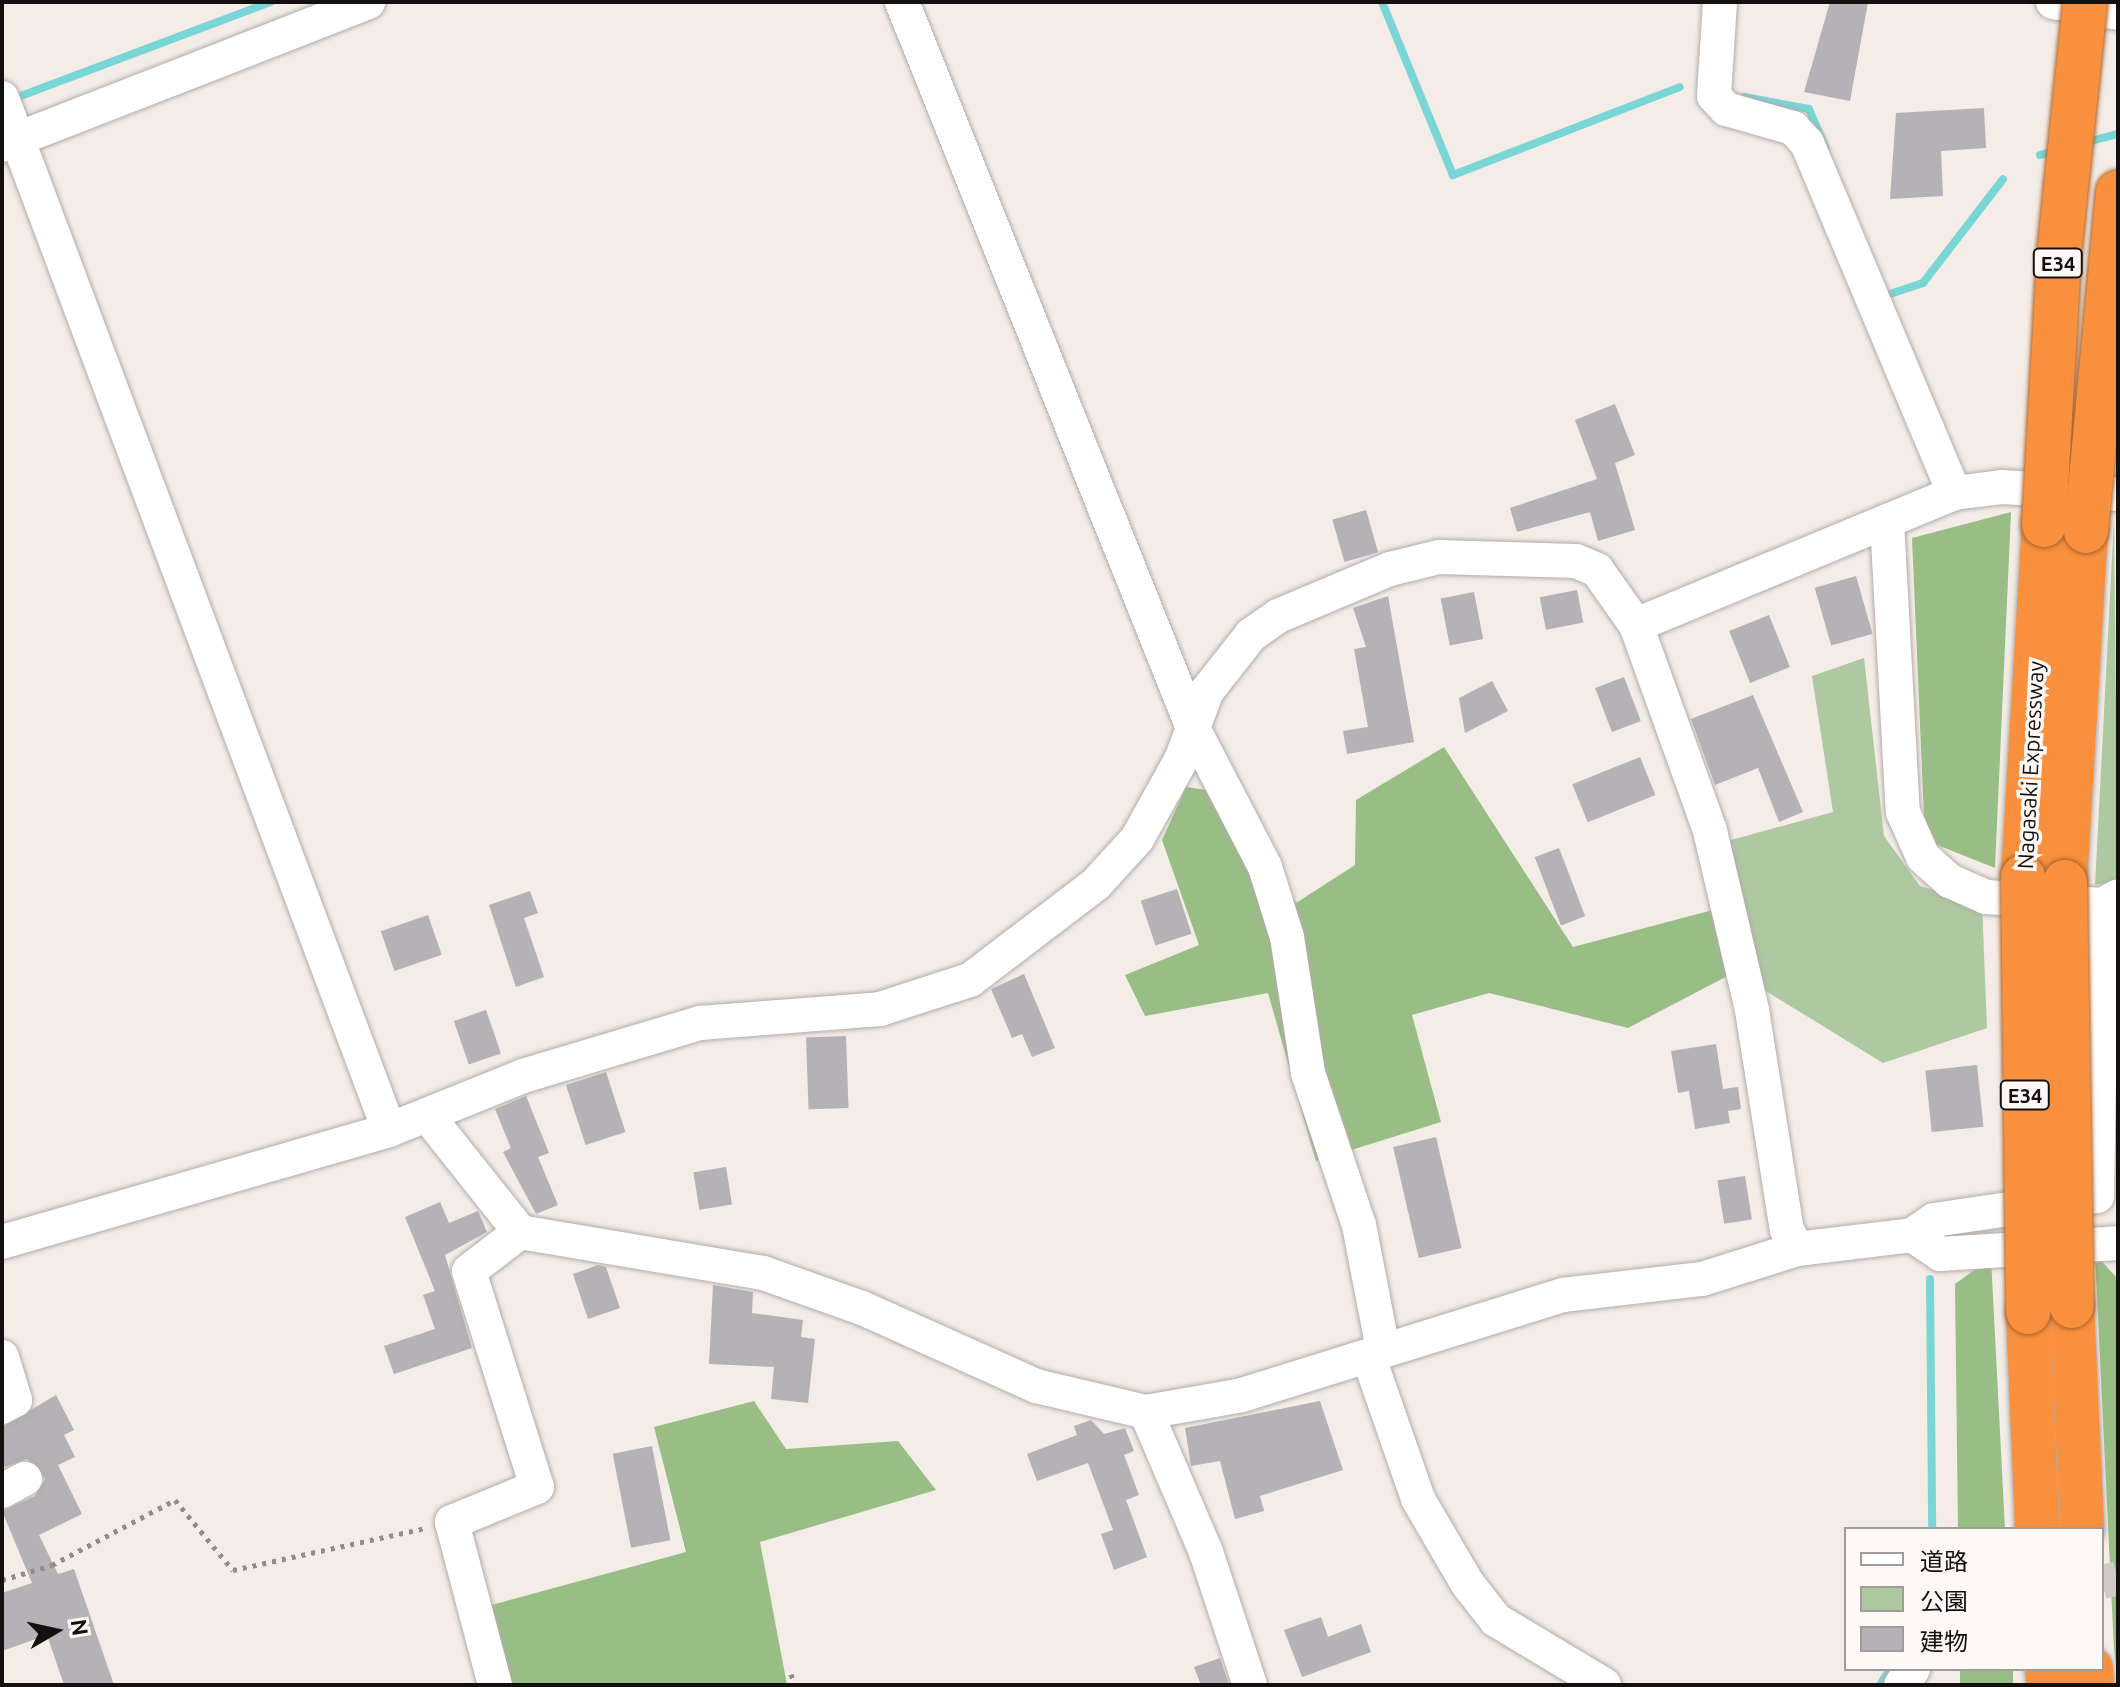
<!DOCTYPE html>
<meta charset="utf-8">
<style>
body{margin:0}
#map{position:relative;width:2120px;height:1687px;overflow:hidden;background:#f3ece7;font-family:Ubuntu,"Noto Sans JP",sans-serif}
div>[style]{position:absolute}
.green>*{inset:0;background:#aec9a1}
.forest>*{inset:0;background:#98be85;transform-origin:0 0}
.stream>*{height:8px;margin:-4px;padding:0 4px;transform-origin:4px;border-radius:4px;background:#7ad6d6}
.building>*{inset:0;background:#b4b1b7;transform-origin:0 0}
.minor-tunnel>*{height:34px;margin-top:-17px;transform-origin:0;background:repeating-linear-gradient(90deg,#d1cbc7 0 34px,transparent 0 51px)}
.path>*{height:5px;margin-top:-2.5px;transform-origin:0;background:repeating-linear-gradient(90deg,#918c89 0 4px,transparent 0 10px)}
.roads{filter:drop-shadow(0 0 2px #b2aba7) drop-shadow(0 0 2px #b2aba7)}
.minor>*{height:34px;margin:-17px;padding:0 17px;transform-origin:17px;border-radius:17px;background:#fff}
.highway>*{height:44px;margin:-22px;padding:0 22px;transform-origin:22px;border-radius:22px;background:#f9903d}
.bridges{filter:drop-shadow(0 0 2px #a8632d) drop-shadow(0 0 2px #a8632d)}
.highway-bridge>*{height:44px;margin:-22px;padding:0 22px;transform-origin:22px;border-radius:22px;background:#f9903d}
span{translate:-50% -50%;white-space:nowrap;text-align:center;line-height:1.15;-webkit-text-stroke:7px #fff9f6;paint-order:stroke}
.shield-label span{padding:2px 6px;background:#fff9f6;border:2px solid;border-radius:6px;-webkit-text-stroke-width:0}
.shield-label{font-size:20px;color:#13100f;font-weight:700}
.street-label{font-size:22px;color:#13100f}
.frame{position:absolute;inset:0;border:4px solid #13100f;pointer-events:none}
.legend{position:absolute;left:1844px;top:1527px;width:260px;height:144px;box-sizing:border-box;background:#fff9f6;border:2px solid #a19c9a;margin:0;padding:10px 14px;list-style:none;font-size:24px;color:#13100f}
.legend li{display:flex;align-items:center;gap:16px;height:40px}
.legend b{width:40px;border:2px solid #a19c9a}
.north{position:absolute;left:16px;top:1591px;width:80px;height:80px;-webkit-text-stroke:6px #fff9f6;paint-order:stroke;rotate:81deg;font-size:22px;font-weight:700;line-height:32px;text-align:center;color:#13100f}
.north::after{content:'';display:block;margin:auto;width:28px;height:36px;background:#13100f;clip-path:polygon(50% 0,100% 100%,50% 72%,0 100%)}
</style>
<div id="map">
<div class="green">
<div style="clip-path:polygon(2114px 519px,2118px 881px,2095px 885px)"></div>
<div style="clip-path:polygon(1864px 658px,1884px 836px,1920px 886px,1982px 904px,1987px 1028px,1883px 1063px,1735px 972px,1713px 845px,1833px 812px,1812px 676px)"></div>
</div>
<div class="forest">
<div style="clip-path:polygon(2011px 512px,1995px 868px,1925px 840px,1912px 538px)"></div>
<div style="clip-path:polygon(1444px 747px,1573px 947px,1724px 907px,1735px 972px,1628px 1028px,1489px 993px,1412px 1015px,1441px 1122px,1316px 1161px,1268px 993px,1145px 1016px,1125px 975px,1199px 945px,1162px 840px,1186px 787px,1214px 791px,1296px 903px,1355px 865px,1356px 800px)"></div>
<div style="clip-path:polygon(2095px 1254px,2118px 1279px,2118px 1685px,2114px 1650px)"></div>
<div style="clip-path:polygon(1991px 1258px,2005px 1529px,1958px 1529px,1955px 1284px)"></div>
<div style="clip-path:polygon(754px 1401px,786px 1449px,898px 1441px,936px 1490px,760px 1542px,787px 1685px,507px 1685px,484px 1607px,686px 1552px,654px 1427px)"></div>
<div style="left:1960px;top:1669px;width:53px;height:16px"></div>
</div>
<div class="stream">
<div style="left:1382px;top:2px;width:187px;rotate:67.7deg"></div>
<div style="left:1453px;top:175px;width:243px;rotate:-21.2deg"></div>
<div style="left:1744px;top:97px;width:66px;rotate:10.5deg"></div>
<div style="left:1809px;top:109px;width:43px;rotate:67deg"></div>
<div style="left:10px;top:100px;width:279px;rotate:-20.6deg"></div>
<div style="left:2084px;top:143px;width:35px;rotate:-15deg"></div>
<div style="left:2040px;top:155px;width:16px;rotate:-15deg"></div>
<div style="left:1884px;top:296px;width:41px;rotate:-18.4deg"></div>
<div style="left:1923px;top:283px;width:131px;rotate:-52.4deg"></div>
<div style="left:1930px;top:1279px;width:250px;rotate:89.5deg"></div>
<div style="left:1880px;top:1685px;width:19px;rotate:-58deg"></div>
</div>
<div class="building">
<div style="clip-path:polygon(1830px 2px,1868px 2px,1850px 101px,1804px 92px)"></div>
<div style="clip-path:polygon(1984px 108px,1986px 148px,1941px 151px,1943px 196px,1890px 199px,1896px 113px)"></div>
<div style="clip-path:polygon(1615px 404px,1635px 455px,1615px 463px,1635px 530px,1598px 541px,1590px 512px,1517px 532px,1510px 508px,1597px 479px,1575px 420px)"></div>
<div style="left:1366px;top:510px;width:44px;height:35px;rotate:74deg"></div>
<div style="left:1856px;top:576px;width:60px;height:43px;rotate:74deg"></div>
<div style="left:1577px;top:590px;width:33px;height:38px;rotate:79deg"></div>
<div style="left:1474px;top:592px;width:48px;height:34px;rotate:79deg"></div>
<div style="clip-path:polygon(1388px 596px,1414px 742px,1347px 754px,1343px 731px,1368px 727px,1354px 649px,1366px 647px,1353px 608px)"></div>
<div style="left:1769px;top:615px;width:56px;height:43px;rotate:68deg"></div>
<div style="left:1624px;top:677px;width:47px;height:31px;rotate:69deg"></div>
<div style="clip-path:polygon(1492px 681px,1508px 711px,1465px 733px,1459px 698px)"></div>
<div style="clip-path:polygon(1753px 695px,1803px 812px,1779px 822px,1758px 768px,1715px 785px,1691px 719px)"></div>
<div style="left:1640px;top:757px;width:41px;height:73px;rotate:68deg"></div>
<div style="left:1559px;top:848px;width:73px;height:26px;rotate:69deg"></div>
<div style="left:1177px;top:889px;width:47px;height:38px;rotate:72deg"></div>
<div style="clip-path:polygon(530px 891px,538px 913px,524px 918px,544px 977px,516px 987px,489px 905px)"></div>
<div style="left:428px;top:915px;width:42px;height:50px;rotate:71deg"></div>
<div style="clip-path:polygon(1024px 974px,1055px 1048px,1032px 1057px,1022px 1034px,1012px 1038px,991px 989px)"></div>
<div style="left:486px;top:1010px;width:46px;height:34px;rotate:71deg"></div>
<div style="left:846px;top:1036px;width:72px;height:40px;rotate:88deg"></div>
<div style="clip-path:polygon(1716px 1044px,1723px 1089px,1738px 1087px,1741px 1109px,1728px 1111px,1730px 1123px,1695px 1129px,1689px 1091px,1678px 1093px,1671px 1051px)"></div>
<div style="left:1977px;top:1065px;width:62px;height:52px;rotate:84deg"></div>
<div style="left:606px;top:1072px;width:63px;height:42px;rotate:72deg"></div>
<div style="clip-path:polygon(526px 1096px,549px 1153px,538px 1157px,558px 1205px,536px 1214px,503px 1152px,511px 1148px,495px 1109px)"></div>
<div style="left:1436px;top:1137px;width:114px;height:44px;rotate:77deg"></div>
<div style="left:726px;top:1167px;width:38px;height:33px;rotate:81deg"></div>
<div style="left:1745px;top:1176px;width:44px;height:28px;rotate:81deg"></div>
<div style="clip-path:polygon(440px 1202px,449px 1223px,478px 1211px,487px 1232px,445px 1255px,472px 1348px,394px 1374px,384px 1346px,435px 1329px,423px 1295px,435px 1291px,405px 1217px)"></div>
<div style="clip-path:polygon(598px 1265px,606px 1267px,620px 1308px,588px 1319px,573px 1274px)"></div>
<div style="clip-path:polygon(713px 1285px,753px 1292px,752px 1313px,803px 1320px,801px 1337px,815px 1339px,808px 1403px,771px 1399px,774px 1367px,709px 1364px)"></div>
<div style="clip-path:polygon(56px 1395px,74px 1430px,64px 1435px,75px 1457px,58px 1465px,82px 1514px,39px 1535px,58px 1574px,74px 1569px,114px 1685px,64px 1685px,47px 1635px,2px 1651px,2px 1593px,32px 1583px,2px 1511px,35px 1496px,45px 1479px,27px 1459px,2px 1468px,2px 1427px)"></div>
<div style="clip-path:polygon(1320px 1401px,1343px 1470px,1260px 1496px,1264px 1511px,1235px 1519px,1220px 1461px,1191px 1466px,1185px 1428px)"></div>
<div style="clip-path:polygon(1091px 1420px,1104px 1434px,1125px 1428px,1134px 1451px,1124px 1455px,1139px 1495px,1126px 1500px,1147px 1557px,1114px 1570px,1101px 1534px,1113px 1530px,1088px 1463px,1037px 1481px,1027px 1454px,1077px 1435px,1074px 1426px)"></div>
<div style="left:652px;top:1446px;width:96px;height:40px;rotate:79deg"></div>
<div style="clip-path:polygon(1321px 1617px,1328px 1637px,1361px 1624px,1371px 1652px,1302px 1677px,1284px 1630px)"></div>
<div style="clip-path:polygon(1220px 1658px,1229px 1685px,1201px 1685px,1194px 1667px)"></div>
</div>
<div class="minor-tunnel">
<div style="left:2102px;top:1582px;width:16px;rotate:-14deg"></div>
</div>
<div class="path">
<div style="left:2px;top:1580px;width:52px;rotate:-16.7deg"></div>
<div style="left:52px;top:1565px;width:139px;rotate:-27.9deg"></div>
<div style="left:175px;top:1500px;width:91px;rotate:50.4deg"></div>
<div style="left:233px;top:1570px;width:198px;rotate:-12.3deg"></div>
<div style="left:791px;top:1674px;width:12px;rotate:70deg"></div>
</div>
<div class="roads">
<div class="minor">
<div style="left:902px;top:2px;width:782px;rotate:68.16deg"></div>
<div style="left:1193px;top:728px;width:157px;rotate:62.6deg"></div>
<div style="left:1265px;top:867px;width:73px;rotate:72.6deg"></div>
<div style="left:1287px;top:937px;width:138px;rotate:81.2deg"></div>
<div style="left:1308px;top:1073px;width:160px;rotate:71.5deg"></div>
<div style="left:1359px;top:1225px;width:127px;rotate:79.1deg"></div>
<div style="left:1720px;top:2px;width:94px;rotate:93.7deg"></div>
<div style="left:1714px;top:96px;width:18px;rotate:47deg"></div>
<div style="left:1726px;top:109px;width:70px;rotate:15.8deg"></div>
<div style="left:1793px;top:128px;width:21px;rotate:47deg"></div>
<div style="left:1807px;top:143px;width:380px;rotate:67.2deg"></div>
<div style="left:2053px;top:2px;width:66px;rotate:9.6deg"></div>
<div style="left:2px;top:98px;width:1102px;rotate:69.44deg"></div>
<div style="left:2px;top:145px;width:393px;rotate:-21.3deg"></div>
<div style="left:1887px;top:521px;width:291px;rotate:86.9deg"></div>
<div style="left:1903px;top:812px;width:49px;rotate:66deg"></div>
<div style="left:1923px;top:857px;width:36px;rotate:42deg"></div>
<div style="left:1950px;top:881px;width:39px;rotate:24deg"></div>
<div style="left:1986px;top:897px;width:116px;rotate:3.9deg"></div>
<div style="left:2102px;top:905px;width:18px;rotate:-29deg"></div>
<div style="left:1636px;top:625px;width:219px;rotate:70.2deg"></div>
<div style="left:1710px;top:831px;width:184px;rotate:76.8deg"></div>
<div style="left:1752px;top:1010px;width:223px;rotate:81deg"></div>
<div style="left:1787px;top:1230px;width:21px;rotate:62deg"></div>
<div style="left:427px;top:1115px;width:149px;rotate:51.5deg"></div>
<div style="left:520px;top:1232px;width:246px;rotate:9.6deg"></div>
<div style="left:763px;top:1273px;width:105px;rotate:19.5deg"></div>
<div style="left:862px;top:1308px;width:191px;rotate:24.1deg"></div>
<div style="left:1036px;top:1386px;width:113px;rotate:13.3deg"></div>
<div style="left:1146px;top:1412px;width:97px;rotate:-10deg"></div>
<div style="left:1242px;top:1395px;width:336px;rotate:-17.3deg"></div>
<div style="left:1563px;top:1295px;width:140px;rotate:-6.6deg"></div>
<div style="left:1702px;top:1279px;width:100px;rotate:-17.5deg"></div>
<div style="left:1797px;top:1249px;width:116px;rotate:-6.9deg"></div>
<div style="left:1912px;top:1235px;width:34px;rotate:34deg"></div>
<div style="left:1940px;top:1254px;width:178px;rotate:-3.5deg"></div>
<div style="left:1912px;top:1235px;width:27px;rotate:-34deg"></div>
<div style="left:1934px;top:1220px;width:165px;rotate:-8.4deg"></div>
<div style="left:2097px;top:1196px;width:291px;rotate:-89deg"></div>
<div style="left:2px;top:1242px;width:403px;rotate:-16.1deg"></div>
<div style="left:389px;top:1130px;width:144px;rotate:-21.9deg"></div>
<div style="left:523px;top:1076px;width:185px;rotate:-16.7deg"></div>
<div style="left:700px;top:1023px;width:181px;rotate:-4.4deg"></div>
<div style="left:880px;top:1009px;width:95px;rotate:-17.9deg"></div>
<div style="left:970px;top:980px;width:158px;rotate:-37.3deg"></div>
<div style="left:1096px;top:884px;width:61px;rotate:-47.7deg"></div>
<div style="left:1137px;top:839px;width:90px;rotate:-60.9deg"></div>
<div style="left:1181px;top:760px;width:74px;rotate:-69.4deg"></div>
<div style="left:1207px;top:691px;width:71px;rotate:-51.8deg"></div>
<div style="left:1251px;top:635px;width:33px;rotate:-35deg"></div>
<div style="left:1278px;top:616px;width:121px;rotate:-22.8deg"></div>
<div style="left:1390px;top:569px;width:50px;rotate:-13.8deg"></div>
<div style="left:1439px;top:557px;width:137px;rotate:1.7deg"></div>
<div style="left:1576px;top:561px;width:23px;rotate:23deg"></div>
<div style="left:1597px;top:570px;width:67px;rotate:54.7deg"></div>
<div style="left:1636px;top:625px;width:344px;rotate:-22.5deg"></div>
<div style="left:1954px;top:493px;width:48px;rotate:-7.1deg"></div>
<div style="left:2002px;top:487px;width:116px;rotate:3.5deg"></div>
<div style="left:2px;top:1357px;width:45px;rotate:73.2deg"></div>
<div style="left:15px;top:1400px;width:15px;rotate:152deg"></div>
<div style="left:1369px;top:1358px;width:149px;rotate:70.8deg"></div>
<div style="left:1418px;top:1499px;width:97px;rotate:59.7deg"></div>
<div style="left:1467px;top:1583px;width:47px;rotate:51.9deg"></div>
<div style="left:1496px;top:1620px;width:126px;rotate:31deg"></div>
<div style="left:1146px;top:1412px;width:152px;rotate:66.8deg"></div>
<div style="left:1206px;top:1552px;width:140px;rotate:71.7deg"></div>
<div style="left:2px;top:1491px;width:26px;rotate:-28deg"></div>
<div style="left:495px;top:1685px;width:169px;rotate:-104.8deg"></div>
<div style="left:452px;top:1522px;width:92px;rotate:-22.4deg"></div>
<div style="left:537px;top:1487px;width:226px;rotate:-107.5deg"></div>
<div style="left:469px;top:1271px;width:64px;rotate:-37.4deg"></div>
<div style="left:1901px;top:1685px;width:20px;rotate:-53deg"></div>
</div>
<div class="highway">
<div style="left:2023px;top:877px;width:353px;rotate:-86.6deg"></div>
<div style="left:2065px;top:882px;width:352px;rotate:-86.6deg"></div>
<div style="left:2072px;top:1306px;width:223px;rotate:87.4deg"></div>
<div style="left:2028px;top:1312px;width:217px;rotate:87.6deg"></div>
<div style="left:2047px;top:1669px;width:16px;rotate:83deg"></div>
<div style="left:2091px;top:1669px;width:16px;rotate:86deg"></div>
</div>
</div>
<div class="bridges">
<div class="highway-bridge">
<div style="left:2044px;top:525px;width:270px;rotate:-86.8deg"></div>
<div style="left:2059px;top:255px;width:254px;rotate:-84.1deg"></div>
<div style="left:2086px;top:531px;width:340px;rotate:-84.6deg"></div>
<div style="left:2023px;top:877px;width:435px;rotate:89.3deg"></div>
<div style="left:2065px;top:882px;width:424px;rotate:89.1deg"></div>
</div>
</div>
<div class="shield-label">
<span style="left:2058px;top:263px">E34</span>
<span style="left:2025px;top:1095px">E34</span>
</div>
<div class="street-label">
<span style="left:2030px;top:765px;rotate:-87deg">Nagasaki Expressway</span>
</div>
<div class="frame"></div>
<ul class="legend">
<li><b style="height:10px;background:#fff"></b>道路</li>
<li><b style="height:22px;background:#aec9a1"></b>公園</li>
<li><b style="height:22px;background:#b4b1b7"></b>建物</li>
</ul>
<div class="north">N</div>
</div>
